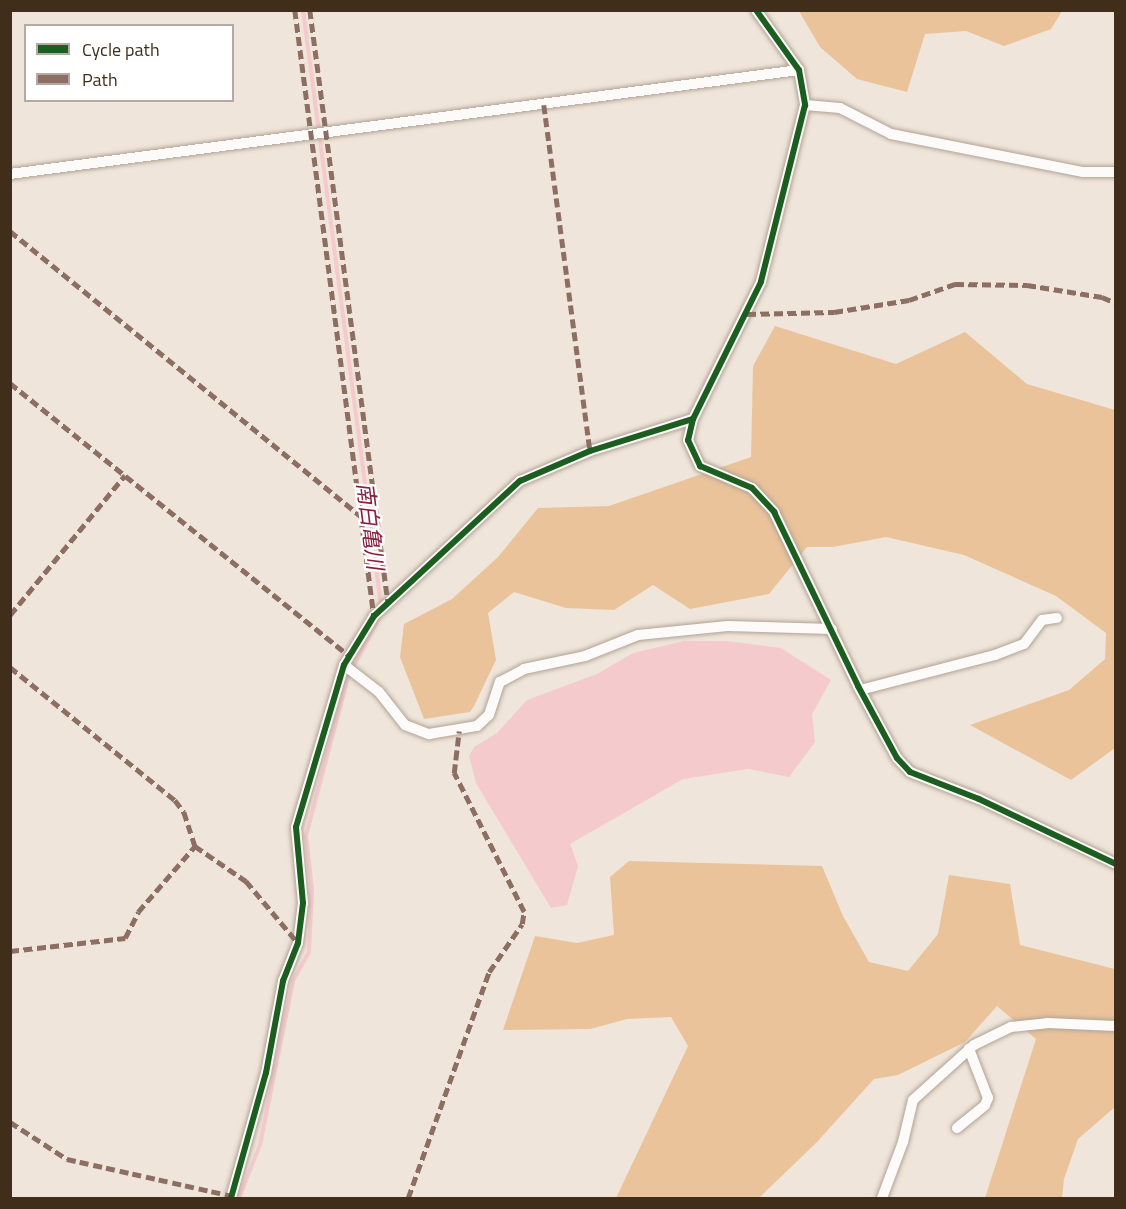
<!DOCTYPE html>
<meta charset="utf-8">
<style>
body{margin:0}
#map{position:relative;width:1126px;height:1209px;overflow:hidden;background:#f0e5da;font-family:"Titillium Web","Noto Sans JP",sans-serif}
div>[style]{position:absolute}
.forest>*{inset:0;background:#eac39b}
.water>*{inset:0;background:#f4cacd}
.stream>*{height:4px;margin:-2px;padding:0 2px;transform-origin:2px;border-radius:2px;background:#f4cacd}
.roads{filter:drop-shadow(0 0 2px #b0a395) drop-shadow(0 0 2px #b0a395)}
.minor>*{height:10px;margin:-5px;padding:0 5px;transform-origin:5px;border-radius:5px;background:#fdfbf9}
.quiet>*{height:4.5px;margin-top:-2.25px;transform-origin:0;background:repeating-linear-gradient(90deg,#8d6e63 0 9px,transparent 0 13.5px)}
.cycleway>*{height:6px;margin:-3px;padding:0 3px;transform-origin:3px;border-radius:3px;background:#1b5e20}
span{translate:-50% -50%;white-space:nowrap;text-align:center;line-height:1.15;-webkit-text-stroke:4.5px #fff;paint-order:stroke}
.water-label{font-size:22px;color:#861f40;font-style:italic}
.frame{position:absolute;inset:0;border:12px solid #412e1a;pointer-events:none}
.legend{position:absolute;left:24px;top:24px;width:210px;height:78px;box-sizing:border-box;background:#fff;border:2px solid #b3aba3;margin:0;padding:8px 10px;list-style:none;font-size:18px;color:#412e1a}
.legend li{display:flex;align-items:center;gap:12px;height:30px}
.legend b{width:30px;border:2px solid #b3aba3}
</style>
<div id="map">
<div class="forest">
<div style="clip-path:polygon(799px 11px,1062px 11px,1051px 29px,1004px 46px,966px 31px,925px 34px,907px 92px,857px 79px,820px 47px)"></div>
<div style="clip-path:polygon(775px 326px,896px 364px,965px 332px,1027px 384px,1115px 410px,1115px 748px,1071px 780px,970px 725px,1069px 690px,1105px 659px,1106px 633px,1056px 596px,964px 555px,886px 537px,833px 547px,807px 547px,769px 594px,690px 609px,653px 585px,614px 610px,566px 608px,514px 592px,488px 613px,496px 660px,474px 706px,470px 712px,424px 719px,400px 657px,404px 624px,452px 599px,498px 557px,538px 508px,609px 506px,751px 457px,753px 366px)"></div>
<div style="clip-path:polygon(629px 861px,822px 866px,843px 916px,869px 962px,908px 971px,938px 934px,949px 875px,1010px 884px,1020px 945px,1115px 969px,1115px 1107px,1078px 1139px,1064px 1179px,1062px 1198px,985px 1198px,1036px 1039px,997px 1006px,965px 1042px,898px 1075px,874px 1079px,817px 1142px,759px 1198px,616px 1198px,688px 1046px,671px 1017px,627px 1019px,590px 1029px,503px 1030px,535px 936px,577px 943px,614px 935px,610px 877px)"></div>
</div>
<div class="water">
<div style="clip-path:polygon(684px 641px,726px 641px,781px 648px,831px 680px,812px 714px,815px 742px,789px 777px,748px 769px,683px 779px,570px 844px,578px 866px,567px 905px,551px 908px,476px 783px,469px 756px,474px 747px,497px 733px,527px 700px,597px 674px,633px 653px)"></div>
</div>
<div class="stream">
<div style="left:303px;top:10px;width:601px;rotate:82.54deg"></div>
<div style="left:239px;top:1198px;width:57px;rotate:-68.4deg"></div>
<div style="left:260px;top:1145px;width:167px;rotate:-78.6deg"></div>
<div style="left:293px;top:981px;width:33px;rotate:-61deg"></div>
<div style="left:309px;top:952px;width:63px;rotate:-87.3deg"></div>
<div style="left:312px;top:889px;width:53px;rotate:-96.5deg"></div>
<div style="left:306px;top:836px;width:164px;rotate:-75.2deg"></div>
<div style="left:348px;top:677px;width:71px;rotate:-62.4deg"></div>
</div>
<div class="roads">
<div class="minor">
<div style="left:756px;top:10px;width:74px;rotate:54.4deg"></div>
<div style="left:799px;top:70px;width:36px;rotate:80deg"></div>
<div style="left:805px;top:105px;width:182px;rotate:104deg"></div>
<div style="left:761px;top:282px;width:153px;rotate:116.4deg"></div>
<div style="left:693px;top:419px;width:22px;rotate:103deg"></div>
<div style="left:688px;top:440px;width:29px;rotate:65deg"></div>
<div style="left:700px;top:466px;width:56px;rotate:22.9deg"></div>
<div style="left:752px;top:488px;width:33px;rotate:47deg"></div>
<div style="left:774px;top:512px;width:193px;rotate:64.2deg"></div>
<div style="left:858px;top:686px;width:82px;rotate:61.6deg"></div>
<div style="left:897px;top:758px;width:19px;rotate:47deg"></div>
<div style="left:910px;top:772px;width:74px;rotate:21.4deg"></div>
<div style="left:979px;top:799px;width:152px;rotate:25.4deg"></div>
<div style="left:805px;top:105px;width:35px;rotate:5deg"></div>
<div style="left:840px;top:108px;width:57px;rotate:27deg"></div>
<div style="left:891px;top:134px;width:196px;rotate:11.2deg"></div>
<div style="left:1083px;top:172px;width:33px"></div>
<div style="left:10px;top:174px;width:796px;rotate:-7.51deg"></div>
<div style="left:344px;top:665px;width:44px;rotate:37.6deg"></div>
<div style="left:379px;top:692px;width:42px;rotate:51.8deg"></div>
<div style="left:405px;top:725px;width:26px;rotate:21deg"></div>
<div style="left:429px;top:734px;width:49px;rotate:-9.5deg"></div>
<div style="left:477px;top:726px;width:16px;rotate:-43deg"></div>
<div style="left:489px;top:715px;width:35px;rotate:-72deg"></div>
<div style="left:500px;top:682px;width:27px;rotate:-28deg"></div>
<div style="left:524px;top:669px;width:62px;rotate:-12deg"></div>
<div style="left:585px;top:656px;width:57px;rotate:-21.6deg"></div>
<div style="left:638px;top:635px;width:90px;rotate:-5.7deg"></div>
<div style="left:728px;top:626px;width:104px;rotate:1.7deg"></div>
<div style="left:860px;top:690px;width:139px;rotate:-14.5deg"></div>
<div style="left:995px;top:655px;width:31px;rotate:-21deg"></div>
<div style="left:1024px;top:644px;width:30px;rotate:-53deg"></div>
<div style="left:1042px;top:620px;width:15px;rotate:-8deg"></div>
<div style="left:957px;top:1128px;width:36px;rotate:-39deg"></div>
<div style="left:985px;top:1105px;width:8px;rotate:-67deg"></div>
<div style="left:988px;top:1098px;width:53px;rotate:-111.2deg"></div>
<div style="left:231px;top:1198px;width:130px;rotate:-74.4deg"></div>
<div style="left:266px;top:1073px;width:94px;rotate:-79.5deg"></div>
<div style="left:283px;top:981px;width:41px;rotate:-68.5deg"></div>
<div style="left:298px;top:943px;width:40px;rotate:-82.9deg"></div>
<div style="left:303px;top:903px;width:76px;rotate:-95.3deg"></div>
<div style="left:296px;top:827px;width:169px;rotate:-73.5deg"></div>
<div style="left:344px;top:665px;width:57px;rotate:-58.5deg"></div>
<div style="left:374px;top:616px;width:199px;rotate:-42.8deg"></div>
<div style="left:520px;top:481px;width:76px;rotate:-23.2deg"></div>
<div style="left:590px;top:451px;width:108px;rotate:-17.3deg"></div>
<div style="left:882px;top:1198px;width:60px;rotate:-69.4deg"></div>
<div style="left:903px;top:1142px;width:43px;rotate:-76.6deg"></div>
<div style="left:913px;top:1100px;width:82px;rotate:-42deg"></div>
<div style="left:974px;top:1045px;width:41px;rotate:-25.9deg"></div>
<div style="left:1011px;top:1027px;width:36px;rotate:-6deg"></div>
<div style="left:1047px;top:1023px;width:69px;rotate:2.5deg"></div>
</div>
</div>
<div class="quiet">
<div style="left:295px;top:10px;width:611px;rotate:82.57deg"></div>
<div style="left:310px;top:10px;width:597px;rotate:82.49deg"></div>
<div style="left:544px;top:105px;width:349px;rotate:82.4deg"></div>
<div style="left:10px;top:231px;width:454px;rotate:39.1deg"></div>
<div style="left:747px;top:314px;width:87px;rotate:-1.3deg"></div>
<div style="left:834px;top:312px;width:76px;rotate:-9.1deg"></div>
<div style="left:909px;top:300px;width:49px;rotate:-19.2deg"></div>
<div style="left:955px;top:284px;width:72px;rotate:0.8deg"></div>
<div style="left:1027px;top:285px;width:76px;rotate:9.1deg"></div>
<div style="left:1102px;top:297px;width:15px;rotate:23deg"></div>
<div style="left:10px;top:383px;width:435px;rotate:38.8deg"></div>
<div style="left:10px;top:615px;width:181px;rotate:-50.6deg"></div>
<div style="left:10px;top:667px;width:212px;rotate:38.9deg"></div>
<div style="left:175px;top:800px;width:15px;rotate:53deg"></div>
<div style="left:184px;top:812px;width:36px;rotate:72deg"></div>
<div style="left:10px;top:951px;width:116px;rotate:-6.4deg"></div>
<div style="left:125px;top:938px;width:29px;rotate:-63deg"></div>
<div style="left:138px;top:912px;width:87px;rotate:-49.2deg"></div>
<div style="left:195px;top:846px;width:62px;rotate:34.5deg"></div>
<div style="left:246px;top:881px;width:81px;rotate:50deg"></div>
<div style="left:10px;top:1122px;width:68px;rotate:33deg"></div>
<div style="left:67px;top:1159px;width:169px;rotate:12.6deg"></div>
<div style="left:408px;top:1198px;width:240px;rotate:-70.3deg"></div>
<div style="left:489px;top:972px;width:58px;rotate:-55.5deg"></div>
<div style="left:522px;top:924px;width:12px;rotate:-81deg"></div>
<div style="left:524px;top:912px;width:156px;rotate:-116.7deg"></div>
<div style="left:454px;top:773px;width:42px;rotate:-83.2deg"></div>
</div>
<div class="cycleway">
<div style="left:756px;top:10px;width:74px;rotate:54.4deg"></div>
<div style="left:799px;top:70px;width:36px;rotate:80deg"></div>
<div style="left:805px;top:105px;width:182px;rotate:104deg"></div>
<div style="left:761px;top:282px;width:153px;rotate:116.4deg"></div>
<div style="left:693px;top:419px;width:22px;rotate:103deg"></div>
<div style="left:688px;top:440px;width:29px;rotate:65deg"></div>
<div style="left:700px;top:466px;width:56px;rotate:22.9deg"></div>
<div style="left:752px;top:488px;width:33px;rotate:47deg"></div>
<div style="left:774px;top:512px;width:193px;rotate:64.2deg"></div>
<div style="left:858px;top:686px;width:82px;rotate:61.6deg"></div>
<div style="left:897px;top:758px;width:19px;rotate:47deg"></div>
<div style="left:910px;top:772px;width:74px;rotate:21.4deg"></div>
<div style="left:979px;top:799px;width:152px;rotate:25.4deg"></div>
<div style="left:231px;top:1198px;width:130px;rotate:-74.4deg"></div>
<div style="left:266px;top:1073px;width:94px;rotate:-79.5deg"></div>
<div style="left:283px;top:981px;width:41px;rotate:-68.5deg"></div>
<div style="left:298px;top:943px;width:40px;rotate:-82.9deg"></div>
<div style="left:303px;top:903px;width:76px;rotate:-95.3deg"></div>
<div style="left:296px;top:827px;width:169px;rotate:-73.5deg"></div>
<div style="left:344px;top:665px;width:57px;rotate:-58.5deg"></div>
<div style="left:374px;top:616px;width:199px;rotate:-42.8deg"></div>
<div style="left:520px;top:481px;width:76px;rotate:-23.2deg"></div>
<div style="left:590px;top:451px;width:108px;rotate:-17.3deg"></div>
</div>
<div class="water-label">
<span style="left:370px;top:526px;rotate:83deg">南白亀川</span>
</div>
<div class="frame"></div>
<ul class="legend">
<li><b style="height:8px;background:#1b5e20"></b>Cycle path</li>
<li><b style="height:8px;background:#8d6e63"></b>Path</li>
</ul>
</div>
